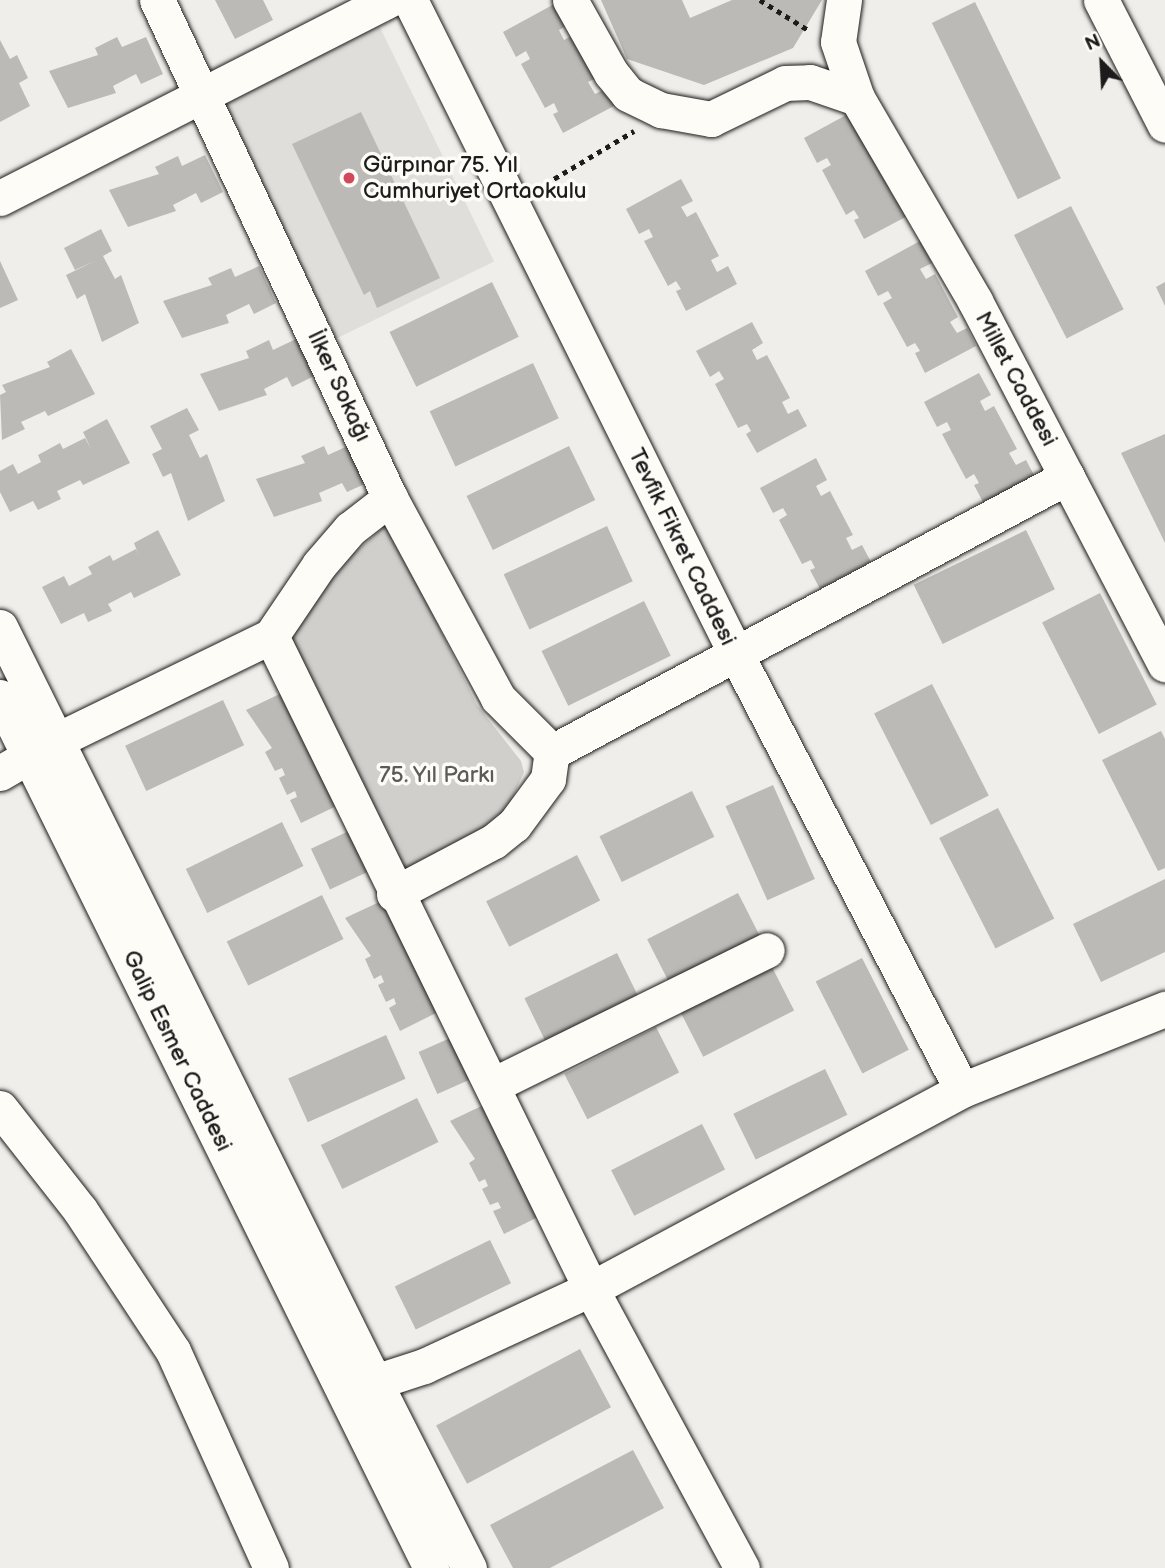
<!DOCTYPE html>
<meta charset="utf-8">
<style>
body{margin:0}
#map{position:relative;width:1165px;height:1568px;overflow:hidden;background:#f0eeea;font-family:"Balsamiq Sans",sans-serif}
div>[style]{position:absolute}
.built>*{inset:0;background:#e0deda;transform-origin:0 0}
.green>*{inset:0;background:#d0cfcc}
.building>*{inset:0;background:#bbbab6;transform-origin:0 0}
.path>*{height:4.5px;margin-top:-2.25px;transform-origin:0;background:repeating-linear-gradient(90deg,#1c1c1c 0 5px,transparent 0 10px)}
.roads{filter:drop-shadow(0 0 2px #1c1c1c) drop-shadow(0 0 2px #1c1c1c)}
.minor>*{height:35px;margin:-17.5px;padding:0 17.5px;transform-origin:17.5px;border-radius:17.5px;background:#fdfcf7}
.dots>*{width:19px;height:19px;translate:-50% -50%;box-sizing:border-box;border:4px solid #fdfcf7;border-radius:50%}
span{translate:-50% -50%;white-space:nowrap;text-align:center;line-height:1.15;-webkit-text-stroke:7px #fdfcf7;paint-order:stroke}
.poi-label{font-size:23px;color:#1c1c1c}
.left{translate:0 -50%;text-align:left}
.street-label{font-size:23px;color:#1c1c1c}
.park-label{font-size:23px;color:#5b5b5a}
.north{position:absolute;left:1067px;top:28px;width:70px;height:70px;-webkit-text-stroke:5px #fdfcf7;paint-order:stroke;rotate:336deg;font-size:19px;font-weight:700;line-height:28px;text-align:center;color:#1c1c1c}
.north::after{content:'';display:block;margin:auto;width:24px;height:32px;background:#1c1c1c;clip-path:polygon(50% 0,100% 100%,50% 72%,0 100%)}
</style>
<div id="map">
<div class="built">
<div style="left:371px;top:9px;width:281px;height:187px;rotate:64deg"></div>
</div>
<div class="green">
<div style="clip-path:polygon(388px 523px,477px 705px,521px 761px,524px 772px,503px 819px,405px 872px,282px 638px,354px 553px)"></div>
</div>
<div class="building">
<div style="clip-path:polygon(215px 0,263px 0,273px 20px,235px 39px)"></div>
<div style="clip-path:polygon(601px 0,682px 0,690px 18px,732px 0,822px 0,793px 48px,704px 85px,627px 59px)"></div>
<div style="clip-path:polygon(558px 2px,570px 24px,559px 30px,564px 40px,573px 35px,596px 78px,588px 82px,595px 94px,605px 89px,614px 106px,563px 133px,553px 114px,558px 112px,554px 103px,545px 108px,521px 64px,530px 59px,526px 51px,516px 57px,503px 32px)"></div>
<div style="left:975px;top:2px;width:196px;height:48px;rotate:64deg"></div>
<div style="clip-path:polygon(117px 37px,122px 47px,146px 37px,163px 74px,141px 84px,136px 74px,113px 86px,116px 93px,68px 108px,49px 71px,98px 55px,95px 48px)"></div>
<div style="clip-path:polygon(0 40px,10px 59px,17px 55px,28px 78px,19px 83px,30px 106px,0 122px)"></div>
<div style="clip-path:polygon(859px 108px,897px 184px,889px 189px,896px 201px,906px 195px,915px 212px,864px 239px,854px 220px,859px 218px,854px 210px,846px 215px,822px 170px,831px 165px,827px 158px,817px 163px,804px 138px)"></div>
<div style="clip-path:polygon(361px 112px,440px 278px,377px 308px,370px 291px,364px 295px,292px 144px)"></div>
<div style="clip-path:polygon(205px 155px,223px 192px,201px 203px,196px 193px,173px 205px,176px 211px,128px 227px,109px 190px,159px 174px,155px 167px,178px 156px,182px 166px)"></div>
<div style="clip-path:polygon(681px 179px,693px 201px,681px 207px,687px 217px,696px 212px,719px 256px,711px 260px,717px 272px,728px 266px,737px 284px,686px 311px,676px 291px,681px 289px,676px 281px,668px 286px,644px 241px,653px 237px,649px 229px,639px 234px,626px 209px)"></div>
<div style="left:1071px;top:206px;width:116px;height:64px;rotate:63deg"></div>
<div style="clip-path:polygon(101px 229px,112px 251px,103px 256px,115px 279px,121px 275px,139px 323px,102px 342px,85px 294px,77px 299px,66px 275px,97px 260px,75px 270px,64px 248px)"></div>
<div style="clip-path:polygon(920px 241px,932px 263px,920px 269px,926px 279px,935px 274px,958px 317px,950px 322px,957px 333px,967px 328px,976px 346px,925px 373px,915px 353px,920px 351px,915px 343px,907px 347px,883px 303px,892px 298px,888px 291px,878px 296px,865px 271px)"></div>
<div style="clip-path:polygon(0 261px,18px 300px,0 308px)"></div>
<div style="clip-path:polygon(259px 266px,276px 303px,254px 314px,249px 304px,226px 315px,229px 323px,182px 338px,163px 301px,212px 285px,208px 278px,231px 268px,235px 277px)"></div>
<div style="left:492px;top:282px;width:61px;height:114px;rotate:64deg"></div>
<div style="clip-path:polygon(1165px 282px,1165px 306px,1156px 287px)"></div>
<div style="clip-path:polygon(752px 322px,763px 343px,752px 350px,757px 360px,767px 355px,790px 398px,782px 402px,788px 414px,798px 409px,807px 426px,757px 453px,746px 434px,751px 431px,747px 424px,738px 428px,715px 384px,724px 379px,719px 371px,710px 377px,696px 351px)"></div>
<div style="clip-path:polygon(296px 339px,314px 376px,292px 387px,287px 377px,264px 389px,267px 395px,219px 411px,200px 374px,249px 358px,246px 351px,269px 340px,273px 350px)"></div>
<div style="clip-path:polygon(71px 349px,95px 394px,48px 416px,45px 411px,21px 422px,25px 429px,2px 440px,0 395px,6px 392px,2px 385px,50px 367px,47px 362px)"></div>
<div style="left:533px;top:363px;width:61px;height:114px;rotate:65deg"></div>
<div style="clip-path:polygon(979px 373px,991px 395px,980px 401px,985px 411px,994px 406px,1017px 449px,1009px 453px,1016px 465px,1026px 460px,1035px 477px,984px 504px,974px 485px,979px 483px,974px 474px,966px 479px,942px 434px,951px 430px,947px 422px,937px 427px,924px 402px)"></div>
<div style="clip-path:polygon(187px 408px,199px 430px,189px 435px,200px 458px,207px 454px,225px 501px,188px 521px,171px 473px,163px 477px,152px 454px,162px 449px,150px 426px)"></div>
<div style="clip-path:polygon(107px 419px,130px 463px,83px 485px,80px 480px,57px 491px,61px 499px,38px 510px,33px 501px,10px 512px,0 492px,0 471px,13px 464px,18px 474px,41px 462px,38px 455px,60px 443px,63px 449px,85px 438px,91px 449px,83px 432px)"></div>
<div style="clip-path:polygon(1165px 434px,1165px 543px,1121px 453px)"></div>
<div style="clip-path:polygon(352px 444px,369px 482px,347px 492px,342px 483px,319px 493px,322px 501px,274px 517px,256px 479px,305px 463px,301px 456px,324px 446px,328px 455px)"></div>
<div style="left:569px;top:446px;width:60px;height:114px;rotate:64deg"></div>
<div style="clip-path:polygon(816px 458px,827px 480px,816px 486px,821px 496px,830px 491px,853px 535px,846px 538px,852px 550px,862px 545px,871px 562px,820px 589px,810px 570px,815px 568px,811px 560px,802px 564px,779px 520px,787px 515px,783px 508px,773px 513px,760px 488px)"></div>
<div style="left:607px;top:526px;width:61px;height:114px;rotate:65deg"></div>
<div style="clip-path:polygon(158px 530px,181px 575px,134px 598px,131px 592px,108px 604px,112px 611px,88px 622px,84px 613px,61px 624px,42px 587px,64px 576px,69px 586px,92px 574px,88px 567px,110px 555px,113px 561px,136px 549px,139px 556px,134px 543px)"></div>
<div style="left:1026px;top:530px;width:66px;height:125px;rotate:64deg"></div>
<div style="left:1100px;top:593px;width:125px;height:65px;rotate:63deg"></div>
<div style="left:644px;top:601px;width:61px;height:114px;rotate:64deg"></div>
<div style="left:932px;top:684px;width:125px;height:65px;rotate:63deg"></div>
<div style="clip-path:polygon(288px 690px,347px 801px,301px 823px,290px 800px,297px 797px,295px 791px,287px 795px,279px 778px,285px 775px,282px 768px,275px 771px,265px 752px,272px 748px,246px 710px)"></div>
<div style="left:223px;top:700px;width:50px;height:108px;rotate:65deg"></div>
<div style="clip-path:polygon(1161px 731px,1165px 739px,1165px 868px,1158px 871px,1102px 760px)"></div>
<div style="left:773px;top:785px;width:103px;height:52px;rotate:66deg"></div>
<div style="left:692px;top:791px;width:51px;height:103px;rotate:64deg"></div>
<div style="left:998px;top:808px;width:124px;height:66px;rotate:63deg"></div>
<div style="left:282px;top:822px;width:49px;height:107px;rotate:64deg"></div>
<div style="left:349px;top:831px;width:45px;height:42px;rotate:65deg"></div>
<div style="left:577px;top:855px;width:51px;height:102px;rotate:63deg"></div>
<div style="clip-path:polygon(1165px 879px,1165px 952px,1101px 982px,1073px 924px)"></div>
<div style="left:738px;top:893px;width:51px;height:102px;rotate:63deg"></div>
<div style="left:322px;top:895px;width:49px;height:106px;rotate:64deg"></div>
<div style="clip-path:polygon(388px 898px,446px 1008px,400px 1031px,389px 1008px,396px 1004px,394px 998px,386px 1002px,378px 985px,384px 982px,381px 975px,374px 979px,365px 959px,371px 956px,345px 918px)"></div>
<div style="left:617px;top:953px;width:51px;height:103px;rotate:64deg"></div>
<div style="left:862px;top:958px;width:103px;height:52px;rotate:63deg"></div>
<div style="left:771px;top:965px;width:51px;height:102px;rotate:63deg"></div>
<div style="left:656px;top:1027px;width:51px;height:103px;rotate:63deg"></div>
<div style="left:386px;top:1035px;width:48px;height:107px;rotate:66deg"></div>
<div style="left:457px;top:1035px;width:46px;height:42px;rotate:66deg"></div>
<div style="left:825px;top:1069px;width:51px;height:102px;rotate:64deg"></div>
<div style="left:417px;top:1098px;width:49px;height:107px;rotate:64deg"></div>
<div style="clip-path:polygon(492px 1101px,550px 1211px,504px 1234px,493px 1211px,501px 1208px,498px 1202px,490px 1205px,482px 1189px,488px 1186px,485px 1179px,479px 1182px,469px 1163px,475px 1159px,450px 1121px)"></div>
<div style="left:702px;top:1124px;width:51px;height:102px;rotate:63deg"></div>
<div style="left:490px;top:1240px;width:48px;height:106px;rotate:64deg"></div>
<div style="left:580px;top:1349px;width:66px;height:163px;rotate:62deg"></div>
<div style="clip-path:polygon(633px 1450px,664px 1508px,550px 1568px,513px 1568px,490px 1525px)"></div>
</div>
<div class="path">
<div style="left:760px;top:0;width:59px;rotate:31.8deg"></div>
<div style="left:537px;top:189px;width:113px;rotate:-30.9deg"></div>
</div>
<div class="roads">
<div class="minor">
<div style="left:157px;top:0;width:550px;rotate:64.93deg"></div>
<div style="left:390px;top:498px;width:227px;rotate:61.6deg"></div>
<div style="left:498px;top:698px;width:76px;rotate:45deg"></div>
<div style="left:410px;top:0;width:731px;rotate:63.51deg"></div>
<div style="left:736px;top:654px;width:491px;rotate:62.6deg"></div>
<div style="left:570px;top:0;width:84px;rotate:60.7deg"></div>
<div style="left:611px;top:73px;width:27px;rotate:51deg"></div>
<div style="left:628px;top:94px;width:37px;rotate:26deg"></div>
<div style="left:661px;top:110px;width:51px;rotate:10.2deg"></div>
<div style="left:711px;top:119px;width:82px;rotate:-25.9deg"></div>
<div style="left:785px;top:83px;width:25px;rotate:-2deg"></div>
<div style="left:810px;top:82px;width:50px;rotate:18.8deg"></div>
<div style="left:844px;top:0;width:42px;rotate:98.1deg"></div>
<div style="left:838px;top:42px;width:59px;rotate:71.3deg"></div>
<div style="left:857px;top:98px;width:235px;rotate:59.8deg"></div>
<div style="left:975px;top:301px;width:410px;rotate:62.4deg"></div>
<div style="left:1101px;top:0;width:140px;rotate:62.9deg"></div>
<div style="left:0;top:198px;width:436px;rotate:-27deg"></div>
<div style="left:0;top:627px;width:830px;rotate:63.62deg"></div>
<div style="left:271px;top:636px;width:86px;rotate:-55.9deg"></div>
<div style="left:319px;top:565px;width:48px;rotate:-49.3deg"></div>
<div style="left:350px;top:529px;width:51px;rotate:-37.8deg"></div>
<div style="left:0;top:697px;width:972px;rotate:63.67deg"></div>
<div style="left:0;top:773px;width:64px;rotate:-30.2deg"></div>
<div style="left:55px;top:741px;width:240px;rotate:-25.9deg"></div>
<div style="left:271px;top:636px;width:727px;rotate:63.89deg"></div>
<div style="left:591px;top:1289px;width:317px;rotate:61.6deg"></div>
<div style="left:394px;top:894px;width:113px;rotate:-27.9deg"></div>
<div style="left:494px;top:841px;width:26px;rotate:-39deg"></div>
<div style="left:514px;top:825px;width:57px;rotate:-53.5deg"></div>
<div style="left:548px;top:779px;width:27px;rotate:-82deg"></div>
<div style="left:552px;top:752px;width:584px;rotate:-28.1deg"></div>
<div style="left:493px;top:1085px;width:305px;rotate:-26.2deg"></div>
<div style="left:0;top:1108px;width:130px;rotate:51.9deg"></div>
<div style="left:80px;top:1210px;width:169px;rotate:56.6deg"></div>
<div style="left:173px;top:1351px;width:238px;rotate:65.7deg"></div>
<div style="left:358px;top:1366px;width:12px;rotate:24deg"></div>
<div style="left:369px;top:1371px;width:221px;rotate:63.1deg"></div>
<div style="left:375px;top:1382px;width:52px;rotate:-18.1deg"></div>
<div style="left:424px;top:1366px;width:184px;rotate:-24.8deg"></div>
<div style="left:591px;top:1289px;width:421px;rotate:-28.2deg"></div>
<div style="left:962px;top:1090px;width:219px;rotate:-21.8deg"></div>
</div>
</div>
<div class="dots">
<div style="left:349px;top:178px;background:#d1495b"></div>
</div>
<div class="poi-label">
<span class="left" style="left:363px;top:178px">Gürpınar 75. Yıl<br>Cumhuriyet Ortaokulu</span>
</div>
<div class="street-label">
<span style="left:1016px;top:379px;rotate:62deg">Millet Caddesi</span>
<span style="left:339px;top:386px;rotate:65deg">İlker Sokağı</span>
<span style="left:682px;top:547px;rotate:64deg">Tevfik Fikret Caddesi</span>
<span style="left:177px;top:1051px;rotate:64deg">Galip Esmer Caddesi</span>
</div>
<div class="park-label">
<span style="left:437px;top:775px">75. Yıl Parkı</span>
</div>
<div class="north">N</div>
</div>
